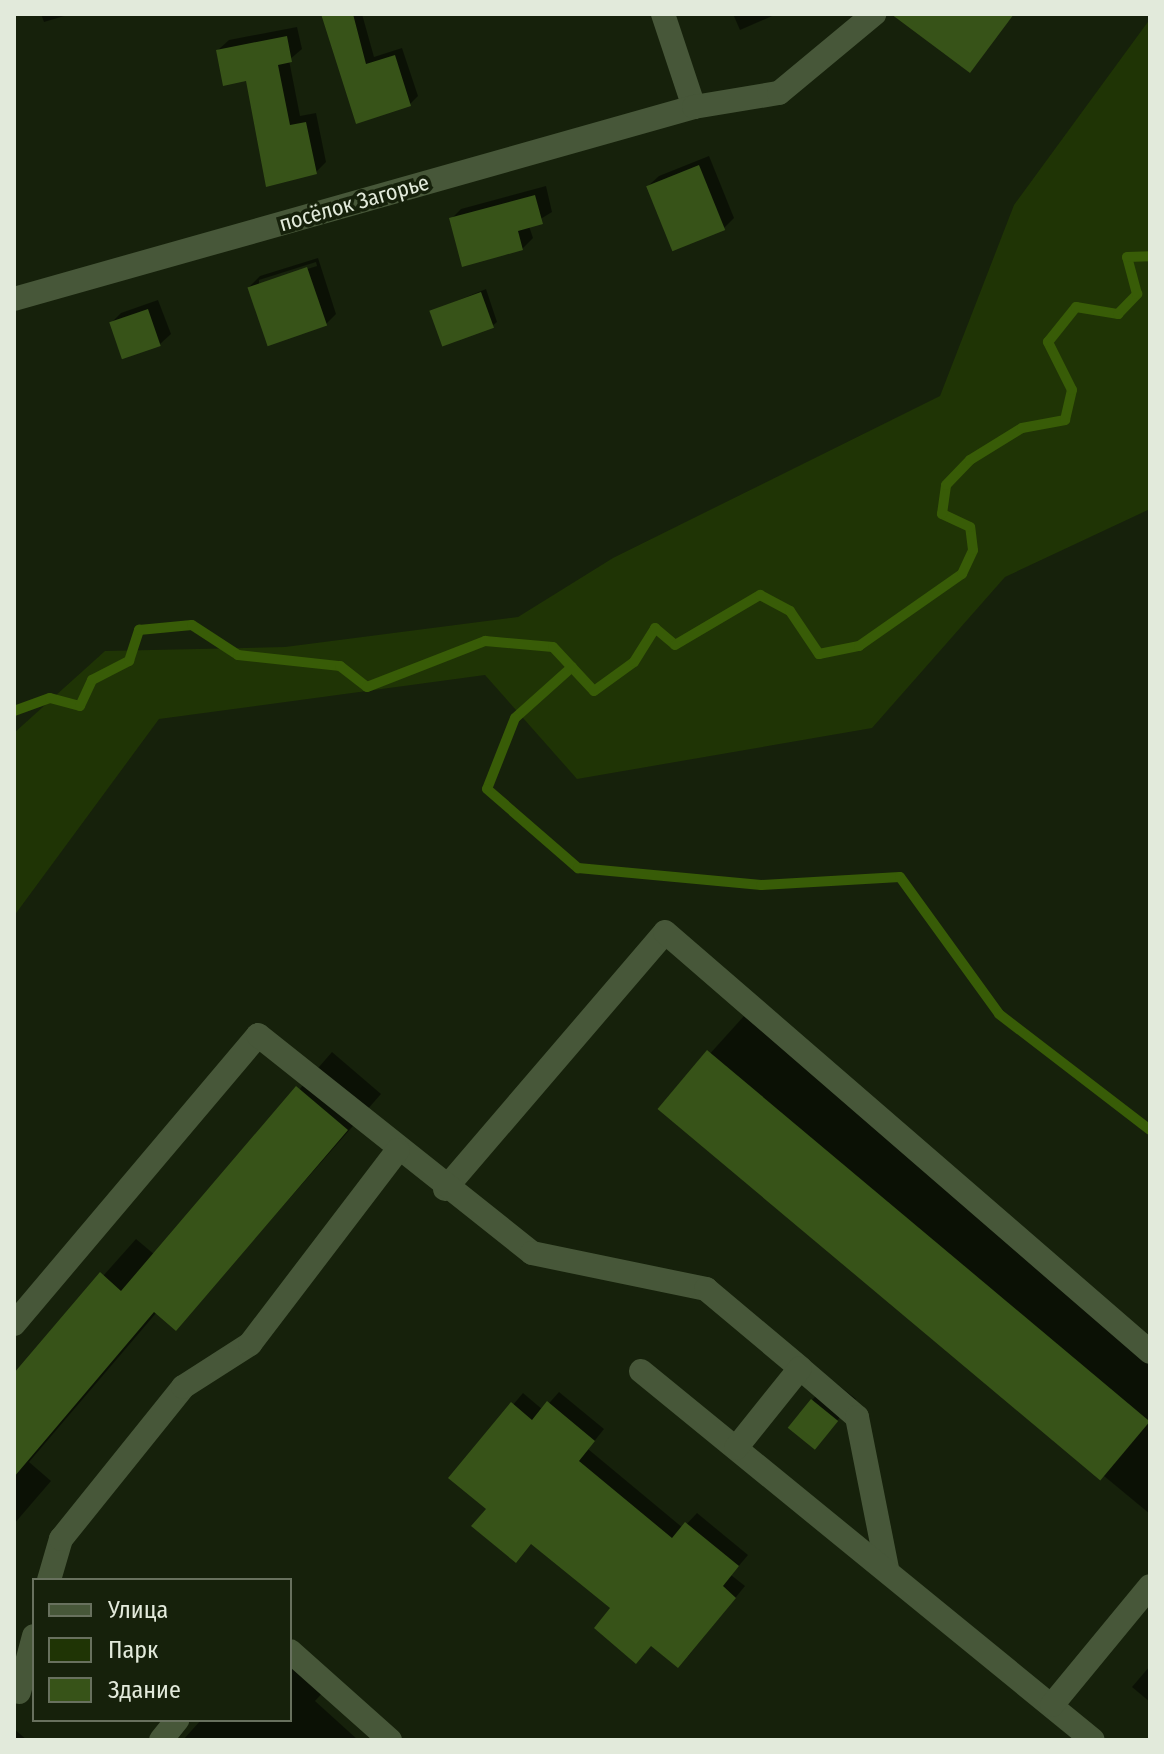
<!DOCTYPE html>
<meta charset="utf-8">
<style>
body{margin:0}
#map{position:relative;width:1164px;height:1754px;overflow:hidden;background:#16210b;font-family:"Fira Sans Condensed",sans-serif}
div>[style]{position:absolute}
.green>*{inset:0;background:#1f3405}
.shadow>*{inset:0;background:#0007}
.stream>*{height:10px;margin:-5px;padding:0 5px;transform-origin:5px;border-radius:5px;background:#385c07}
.building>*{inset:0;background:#375318;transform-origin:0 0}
.minor>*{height:24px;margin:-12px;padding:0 12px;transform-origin:12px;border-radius:12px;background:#475739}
span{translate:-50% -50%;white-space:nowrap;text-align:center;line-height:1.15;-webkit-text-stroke:7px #16210b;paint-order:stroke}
.street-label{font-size:22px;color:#e2eadb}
.frame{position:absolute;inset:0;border:16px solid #e2eadb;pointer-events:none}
.legend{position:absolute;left:32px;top:1578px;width:260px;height:144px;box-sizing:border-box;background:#16210b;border:2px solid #68715e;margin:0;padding:10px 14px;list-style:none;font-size:24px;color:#e2eadb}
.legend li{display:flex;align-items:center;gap:16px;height:40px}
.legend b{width:40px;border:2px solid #68715e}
</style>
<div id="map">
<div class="green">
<div style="clip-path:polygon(1150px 19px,1150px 509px,1005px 577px,872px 728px,577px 779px,485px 675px,159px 719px,14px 916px,14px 733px,105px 651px,285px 647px,518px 617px,613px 558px,940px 396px,1014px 205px)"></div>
</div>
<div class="shadow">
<div style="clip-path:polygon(41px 14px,71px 14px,44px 22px)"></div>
<div style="clip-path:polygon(324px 14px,362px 14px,374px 57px,402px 48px,418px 96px,410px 104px,357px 121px)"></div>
<div style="clip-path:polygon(733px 14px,777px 14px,740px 30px)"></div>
<div style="clip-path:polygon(297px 27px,302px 49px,289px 60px,300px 116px,316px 113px,326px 162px,316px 172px,248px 79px,218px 50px,229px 40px)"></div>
<div style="clip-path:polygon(709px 156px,734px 218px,724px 228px,648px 186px,659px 176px)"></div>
<div style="clip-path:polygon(546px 186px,552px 212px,529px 226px,533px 238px,522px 249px,451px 219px,461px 209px)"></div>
<div style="clip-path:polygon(evenodd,318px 258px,336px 314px,326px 324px,249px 287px,260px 276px,318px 258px,316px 262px,317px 266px,259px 284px,259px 280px,316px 262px)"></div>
<div style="clip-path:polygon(486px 289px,497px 322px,492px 326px,432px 311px)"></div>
<div style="clip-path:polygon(158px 300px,171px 334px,160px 344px,111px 323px,121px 313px)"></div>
<div style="clip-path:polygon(744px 1016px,1150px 1358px,1150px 1514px,660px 1109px)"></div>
<div style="clip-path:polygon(332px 1052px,381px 1094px,176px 1328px,157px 1312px,29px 1462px,51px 1481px,14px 1524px,14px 1376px,136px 1239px,155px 1255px)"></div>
<div style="clip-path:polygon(832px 1380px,856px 1399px,814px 1447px,812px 1400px)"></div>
<div style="clip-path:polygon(559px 1392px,604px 1429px,588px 1449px,683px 1528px,697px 1513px,748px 1555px,731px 1575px,745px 1586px,688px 1656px,613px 1608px,451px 1478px,523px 1393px,543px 1410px)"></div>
<div style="clip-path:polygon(290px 1637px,336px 1678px,315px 1701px,358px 1740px,183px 1740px,201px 1720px,290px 1720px)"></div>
<div style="clip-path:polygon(1150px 1666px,1150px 1702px,1132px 1687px)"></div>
<div style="clip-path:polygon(14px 1729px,27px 1740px,14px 1740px)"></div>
</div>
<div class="stream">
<div style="left:572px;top:667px;width:76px;rotate:138.2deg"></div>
<div style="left:515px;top:718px;width:76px;rotate:111.5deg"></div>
<div style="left:487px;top:789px;width:121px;rotate:41deg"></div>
<div style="left:578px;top:868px;width:184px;rotate:5.3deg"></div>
<div style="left:761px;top:885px;width:139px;rotate:-3.3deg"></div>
<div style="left:900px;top:877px;width:169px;rotate:54.1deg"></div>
<div style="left:999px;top:1014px;width:190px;rotate:37.5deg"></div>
<div style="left:14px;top:711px;width:38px;rotate:-20deg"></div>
<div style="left:50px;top:698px;width:31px;rotate:15deg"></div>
<div style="left:80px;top:706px;width:29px;rotate:-65deg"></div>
<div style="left:92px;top:680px;width:42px;rotate:-27.2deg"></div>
<div style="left:129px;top:661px;width:33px;rotate:-72deg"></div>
<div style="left:139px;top:630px;width:53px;rotate:-5.4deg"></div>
<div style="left:192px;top:625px;width:55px;rotate:33.1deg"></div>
<div style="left:238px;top:655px;width:103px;rotate:6.2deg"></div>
<div style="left:340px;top:666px;width:34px;rotate:38deg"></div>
<div style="left:367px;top:687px;width:127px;rotate:-21.3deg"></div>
<div style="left:485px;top:641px;width:68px;rotate:5deg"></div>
<div style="left:553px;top:647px;width:60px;rotate:47deg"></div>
<div style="left:594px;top:691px;width:49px;rotate:-35.9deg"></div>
<div style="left:634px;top:662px;width:40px;rotate:-58deg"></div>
<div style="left:655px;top:628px;width:26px;rotate:40deg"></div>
<div style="left:675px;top:645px;width:99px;rotate:-30.5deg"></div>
<div style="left:760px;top:595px;width:34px;rotate:28deg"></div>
<div style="left:790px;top:611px;width:52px;rotate:56deg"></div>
<div style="left:819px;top:654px;width:41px;rotate:-11.3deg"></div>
<div style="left:859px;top:646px;width:126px;rotate:-35deg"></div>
<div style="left:962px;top:574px;width:26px;rotate:-65deg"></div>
<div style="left:973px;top:550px;width:23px;rotate:-97deg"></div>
<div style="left:970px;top:527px;width:31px;rotate:-155deg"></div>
<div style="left:942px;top:514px;width:29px;rotate:-82deg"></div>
<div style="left:946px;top:485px;width:35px;rotate:-46deg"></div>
<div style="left:970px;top:460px;width:61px;rotate:-31.6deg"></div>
<div style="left:1022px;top:428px;width:44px;rotate:-10.5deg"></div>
<div style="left:1065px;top:420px;width:31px;rotate:-77deg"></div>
<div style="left:1072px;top:390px;width:54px;rotate:-116.6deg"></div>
<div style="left:1048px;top:342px;width:45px;rotate:-51.3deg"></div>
<div style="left:1076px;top:307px;width:43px;rotate:9.5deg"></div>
<div style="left:1118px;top:314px;width:28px;rotate:-46deg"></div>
<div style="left:1137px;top:294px;width:38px;rotate:-105deg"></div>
<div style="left:1127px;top:257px;width:23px;rotate:-2deg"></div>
</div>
<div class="building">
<div style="clip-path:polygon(321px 14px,353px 14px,366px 64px,395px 55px,411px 106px,356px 124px)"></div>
<div style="clip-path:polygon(891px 14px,1014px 14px,970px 73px)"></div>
<div style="clip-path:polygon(287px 36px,292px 62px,278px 65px,290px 125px,306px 122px,317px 174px,266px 187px,246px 81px,223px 86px,216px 50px)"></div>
<div style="left:699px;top:165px;width:70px;height:57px;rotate:68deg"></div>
<div style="clip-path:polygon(535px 195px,543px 224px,518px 231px,523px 250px,462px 267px,449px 218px)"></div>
<div style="left:307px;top:267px;width:62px;height:63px;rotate:71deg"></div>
<div style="left:481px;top:292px;width:38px;height:55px;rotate:70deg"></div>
<div style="left:148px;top:309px;width:39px;height:41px;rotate:71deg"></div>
<div style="left:707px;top:1050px;width:578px;height:77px;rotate:40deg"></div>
<div style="clip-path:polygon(296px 1086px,348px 1130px,176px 1331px,154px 1312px,14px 1477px,14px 1373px,100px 1272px,121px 1291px)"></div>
<div style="left:811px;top:1399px;width:35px;height:37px;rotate:39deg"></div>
<div style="clip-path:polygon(547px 1401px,595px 1441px,579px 1461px,672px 1538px,685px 1522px,739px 1566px,723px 1586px,736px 1598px,678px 1668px,651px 1646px,636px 1664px,594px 1628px,610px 1608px,531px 1544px,516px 1563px,471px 1526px,486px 1509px,448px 1478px,511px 1402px,532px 1420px)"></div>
</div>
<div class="minor">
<div style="left:663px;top:14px;width:98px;rotate:71.6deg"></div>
<div style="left:14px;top:299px;width:707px;rotate:-15.77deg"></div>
<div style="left:694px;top:107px;width:86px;rotate:-9.4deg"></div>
<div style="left:779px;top:93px;width:124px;rotate:-39.7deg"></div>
<div style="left:445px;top:1189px;width:338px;rotate:-49.4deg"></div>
<div style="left:665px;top:932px;width:642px;rotate:40.89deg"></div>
<div style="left:14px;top:1324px;width:378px;rotate:-49.8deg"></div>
<div style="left:258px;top:1035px;width:350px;rotate:38.5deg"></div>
<div style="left:532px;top:1253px;width:178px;rotate:11.7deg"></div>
<div style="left:706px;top:1289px;width:123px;rotate:40deg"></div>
<div style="left:800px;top:1368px;width:75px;rotate:40.7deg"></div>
<div style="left:857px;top:1417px;width:155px;rotate:78.8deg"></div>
<div style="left:641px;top:1371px;width:583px;rotate:39.23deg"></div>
<div style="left:736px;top:1448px;width:102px;rotate:-51.3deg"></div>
<div style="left:49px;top:1580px;width:43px;rotate:-73.7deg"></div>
<div style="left:61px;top:1539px;width:195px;rotate:-51.2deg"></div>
<div style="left:183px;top:1387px;width:80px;rotate:-32.7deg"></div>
<div style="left:250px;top:1344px;width:244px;rotate:-52.7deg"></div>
<div style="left:290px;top:1651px;width:134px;rotate:41.7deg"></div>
<div style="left:19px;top:1692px;width:58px;rotate:-75deg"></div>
<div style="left:1052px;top:1705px;width:154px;rotate:-50.5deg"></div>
<div style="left:161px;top:1740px;width:26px;rotate:-51deg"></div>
</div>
<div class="street-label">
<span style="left:354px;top:203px;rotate:-16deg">посёлок Загорье</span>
</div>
<div class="frame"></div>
<ul class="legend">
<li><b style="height:10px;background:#475739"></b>Улица</li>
<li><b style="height:22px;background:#1f3405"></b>Парк</li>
<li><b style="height:22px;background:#375318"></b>Здание</li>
</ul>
</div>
